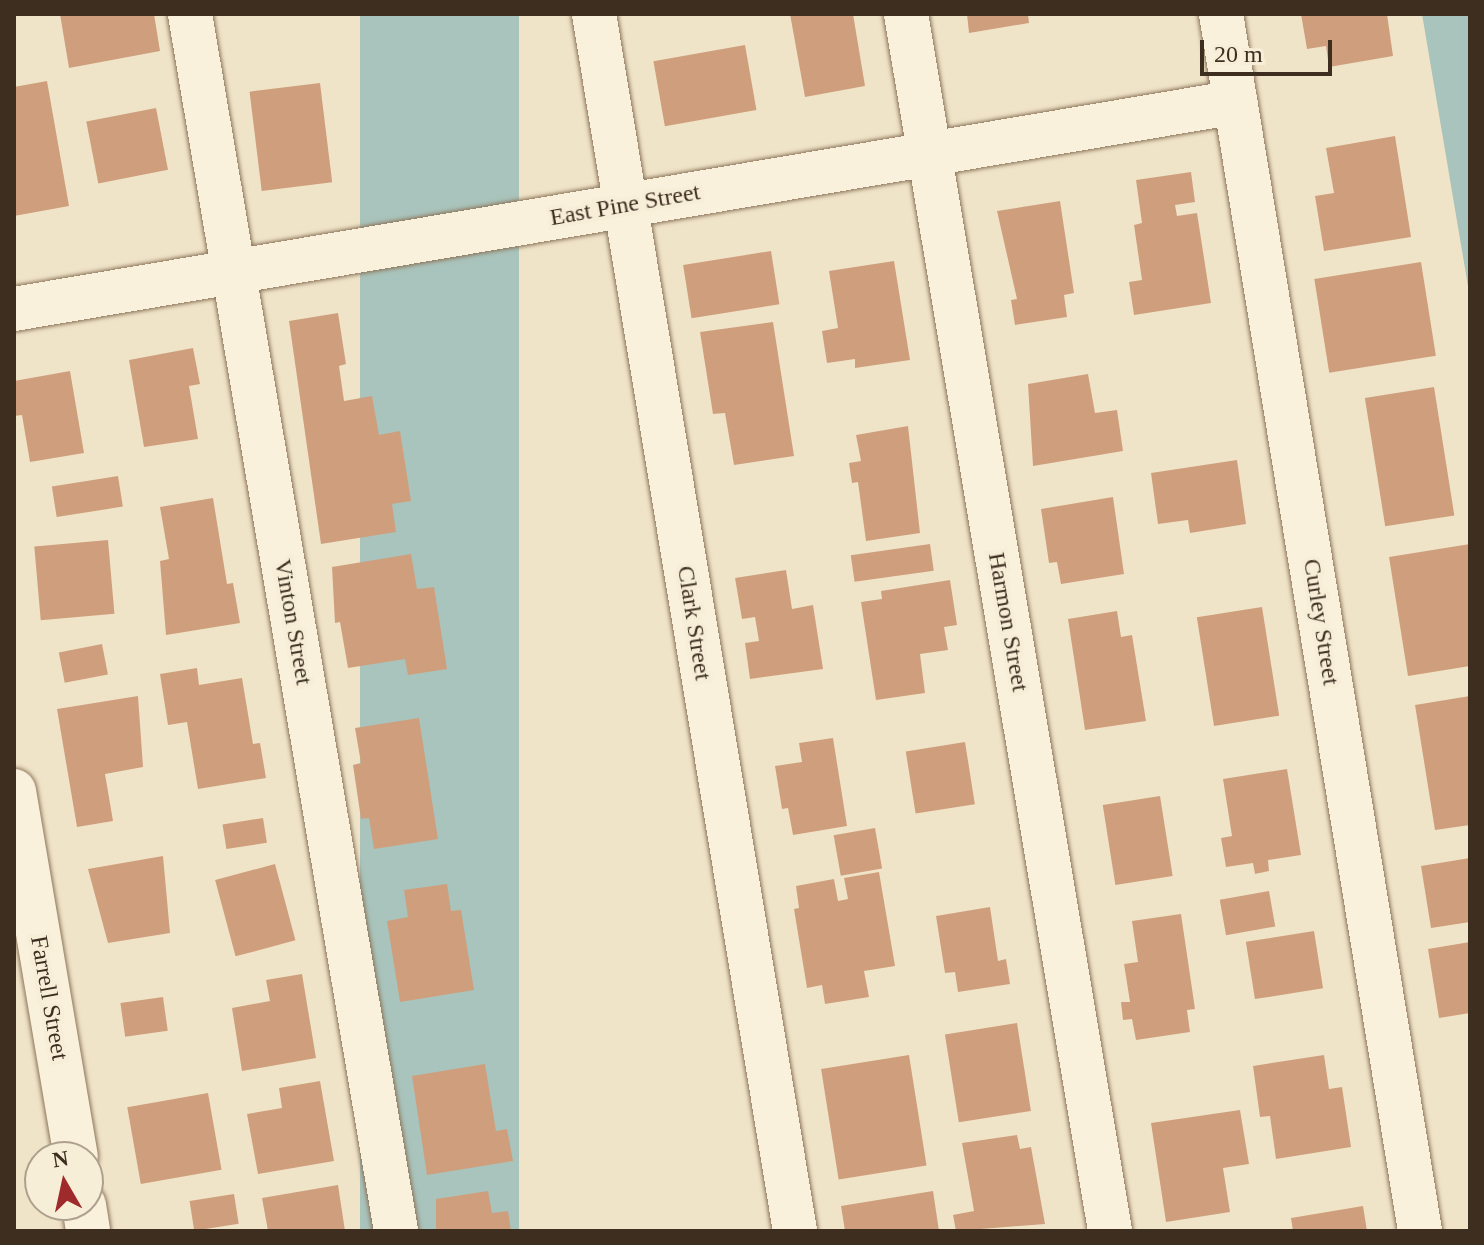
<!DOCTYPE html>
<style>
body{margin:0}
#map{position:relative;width:1484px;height:1245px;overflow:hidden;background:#f0e4c8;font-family:"Times New Roman",serif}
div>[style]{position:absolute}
.water>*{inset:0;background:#a9c4bc;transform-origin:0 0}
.building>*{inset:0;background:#cf9f7d;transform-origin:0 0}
.roads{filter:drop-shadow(0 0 2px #8d765c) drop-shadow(0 0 2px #8d765c)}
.minor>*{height:44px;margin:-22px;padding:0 22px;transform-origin:22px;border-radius:22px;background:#faf1dc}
span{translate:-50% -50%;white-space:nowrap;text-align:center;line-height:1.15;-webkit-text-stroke:8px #f7eed8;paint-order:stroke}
.street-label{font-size:24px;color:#3d2e20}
.frame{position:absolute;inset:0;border:16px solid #3d2e20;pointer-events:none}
.north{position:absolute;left:24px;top:1141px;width:80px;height:80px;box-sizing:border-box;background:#f7eed8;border:2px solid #ada18e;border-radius:50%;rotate:351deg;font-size:22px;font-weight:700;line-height:32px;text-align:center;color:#3d2e20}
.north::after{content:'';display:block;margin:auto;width:28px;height:36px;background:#9e2a2b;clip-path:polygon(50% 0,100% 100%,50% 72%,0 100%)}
.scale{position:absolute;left:1200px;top:40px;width:132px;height:36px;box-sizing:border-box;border:4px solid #3d2e20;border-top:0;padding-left:10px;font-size:24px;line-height:28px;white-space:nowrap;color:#3d2e20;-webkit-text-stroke:6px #f7eed8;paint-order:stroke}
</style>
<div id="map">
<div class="water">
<div style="left:360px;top:14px;width:159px;height:1233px"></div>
<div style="clip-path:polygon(1422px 14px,1470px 14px,1470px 298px)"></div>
</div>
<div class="building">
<div style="clip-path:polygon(60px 14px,154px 14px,160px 51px,69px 68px)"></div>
<div style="clip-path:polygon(790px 14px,853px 14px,865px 86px,805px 97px)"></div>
<div style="clip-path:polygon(967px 14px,1028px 14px,1029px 23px,969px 33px)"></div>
<div style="clip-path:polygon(1301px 14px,1387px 14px,1393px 56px,1329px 67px,1326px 46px,1307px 49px)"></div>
<div style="left:745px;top:45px;width:66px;height:93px;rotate:80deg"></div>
<div style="clip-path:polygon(47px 81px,69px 206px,14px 216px,14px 87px)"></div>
<div style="left:320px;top:83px;width:100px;height:71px;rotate:83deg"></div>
<div style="left:156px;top:108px;width:63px;height:71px;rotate:79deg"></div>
<div style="clip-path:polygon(1395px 136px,1411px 237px,1324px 251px,1315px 196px,1334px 193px,1326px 148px)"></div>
<div style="clip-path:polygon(1191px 172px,1195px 202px,1175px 205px,1177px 216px,1197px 213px,1211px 303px,1134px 315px,1129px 282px,1142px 280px,1134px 225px,1142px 223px,1136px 180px)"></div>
<div style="clip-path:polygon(1060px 201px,1074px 293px,1064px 295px,1067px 317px,1015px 325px,1011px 300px,1017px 299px,997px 211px)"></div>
<div style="left:771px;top:251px;width:54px;height:89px;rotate:81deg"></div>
<div style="clip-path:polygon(894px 261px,910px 360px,855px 368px,855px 359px,827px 363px,822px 331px,838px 328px,829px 271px)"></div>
<div style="left:1421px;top:262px;width:95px;height:108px;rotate:81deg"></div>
<div style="clip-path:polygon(338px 313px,346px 364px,339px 366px,344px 401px,372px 396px,379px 435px,400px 431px,411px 501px,392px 504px,396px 532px,321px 544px,289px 321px)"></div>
<div style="clip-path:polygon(773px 322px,794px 456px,734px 465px,725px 413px,713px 414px,700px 332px)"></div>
<div style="clip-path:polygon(193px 348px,200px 384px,189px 386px,198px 439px,144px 447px,129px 360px)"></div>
<div style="clip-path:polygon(70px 371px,84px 453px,30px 462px,22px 415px,14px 416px,14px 381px)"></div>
<div style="clip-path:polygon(1088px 374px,1095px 413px,1117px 410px,1123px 451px,1033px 466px,1028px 384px)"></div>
<div style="left:1434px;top:387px;width:130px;height:70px;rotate:81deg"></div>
<div style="clip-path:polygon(908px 426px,920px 533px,866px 541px,858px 482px,852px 483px,849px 463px,861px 461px,856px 435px)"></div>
<div style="clip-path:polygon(1237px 460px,1246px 524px,1190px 533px,1188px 520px,1158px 524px,1151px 473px)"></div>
<div style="left:118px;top:476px;width:31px;height:67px;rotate:81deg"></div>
<div style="clip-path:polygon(1113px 497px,1124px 574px,1061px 584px,1057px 562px,1049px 563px,1041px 509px)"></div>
<div style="clip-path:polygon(213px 498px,227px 584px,233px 583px,240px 623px,166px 635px,160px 561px,169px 559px,160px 507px)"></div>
<div style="left:108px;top:540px;width:74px;height:74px;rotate:85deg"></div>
<div style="left:930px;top:544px;width:27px;height:80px;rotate:82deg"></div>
<div style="clip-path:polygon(1470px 544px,1470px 666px,1408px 676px,1389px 557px)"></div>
<div style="clip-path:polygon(411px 554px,417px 589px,434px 587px,447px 669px,408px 675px,405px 659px,348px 668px,340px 622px,335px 623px,332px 567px)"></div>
<div style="clip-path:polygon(786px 570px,792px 609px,813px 605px,823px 669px,750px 679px,745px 643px,759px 641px,755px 617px,742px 619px,735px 578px)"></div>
<div style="clip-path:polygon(950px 580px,957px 625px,944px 627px,948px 650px,920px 654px,925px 693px,876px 700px,861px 602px,882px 599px,881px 591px)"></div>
<div style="left:1262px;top:607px;width:110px;height:66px;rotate:81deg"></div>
<div style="clip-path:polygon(1117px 611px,1121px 637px,1132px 635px,1146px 721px,1085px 730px,1068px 619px)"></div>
<div style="left:102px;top:644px;width:31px;height:44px;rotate:79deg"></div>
<div style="clip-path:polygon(197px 668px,199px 685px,242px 678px,253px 744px,260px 743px,266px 778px,198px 789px,187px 722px,168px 725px,160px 674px)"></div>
<div style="clip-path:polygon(138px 696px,143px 767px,105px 774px,113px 821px,77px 827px,57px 709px)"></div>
<div style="clip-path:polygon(1470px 696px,1470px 825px,1435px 830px,1415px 705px)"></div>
<div style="clip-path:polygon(419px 718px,438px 839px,374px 849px,369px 818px,361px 819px,353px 765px,361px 763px,355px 728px)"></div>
<div style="clip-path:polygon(833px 738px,847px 826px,793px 835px,788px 808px,782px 809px,775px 766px,802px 762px,799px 743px)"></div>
<div style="left:965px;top:742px;width:63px;height:60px;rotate:81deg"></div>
<div style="clip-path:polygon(1287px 769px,1301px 855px,1268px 860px,1269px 871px,1255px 874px,1253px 863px,1226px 867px,1221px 838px,1232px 836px,1223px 779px)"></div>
<div style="left:1160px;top:796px;width:81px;height:58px;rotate:81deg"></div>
<div style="left:263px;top:818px;width:25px;height:41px;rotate:81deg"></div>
<div style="left:875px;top:828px;width:41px;height:42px;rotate:80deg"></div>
<div style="clip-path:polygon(163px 856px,170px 933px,108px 943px,88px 869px)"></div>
<div style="clip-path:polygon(1470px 858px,1470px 922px,1431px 928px,1421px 866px)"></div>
<div style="left:275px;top:864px;width:79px;height:62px;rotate:75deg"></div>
<div style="clip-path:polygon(879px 872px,895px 966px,864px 971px,869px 997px,825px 1004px,822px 985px,807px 988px,794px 909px,799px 908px,796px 886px,834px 879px,838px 901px,848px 899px,844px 878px)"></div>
<div style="clip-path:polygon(447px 884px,451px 911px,461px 910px,474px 990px,400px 1002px,387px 921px,408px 917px,404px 890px)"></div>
<div style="left:1269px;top:891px;width:36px;height:50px;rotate:80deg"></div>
<div style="clip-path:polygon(990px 907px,998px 961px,1006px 959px,1010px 984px,958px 992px,955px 972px,945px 973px,936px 916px)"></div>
<div style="clip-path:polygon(1181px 914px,1195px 1009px,1187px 1010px,1190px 1032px,1136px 1040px,1132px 1019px,1123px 1020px,1121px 1002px,1130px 1002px,1124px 964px,1138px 962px,1132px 921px)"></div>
<div style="left:1314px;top:931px;width:58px;height:69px;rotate:81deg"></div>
<div style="clip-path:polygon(1470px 942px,1470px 1013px,1439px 1018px,1428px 949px)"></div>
<div style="clip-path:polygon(302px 974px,316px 1058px,242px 1071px,232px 1008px,270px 1001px,266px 980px)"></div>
<div style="left:163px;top:997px;width:34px;height:43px;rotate:82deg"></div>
<div style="left:1017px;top:1023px;width:89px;height:73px;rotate:81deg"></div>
<div style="left:909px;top:1055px;width:112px;height:89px;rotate:81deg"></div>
<div style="clip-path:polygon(1324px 1055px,1329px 1089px,1342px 1087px,1351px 1147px,1276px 1159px,1270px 1116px,1260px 1117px,1253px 1066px)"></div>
<div style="clip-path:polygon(485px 1064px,496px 1131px,507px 1129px,513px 1161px,427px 1175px,412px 1076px)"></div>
<div style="clip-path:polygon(320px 1081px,334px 1161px,258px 1174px,247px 1114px,282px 1108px,279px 1088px)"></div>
<div style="left:208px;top:1093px;width:78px;height:82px;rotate:80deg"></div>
<div style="clip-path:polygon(1240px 1110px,1249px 1164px,1223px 1168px,1230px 1212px,1166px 1222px,1151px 1123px)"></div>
<div style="clip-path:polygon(1017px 1135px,1020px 1149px,1031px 1147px,1045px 1224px,956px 1231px,953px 1215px,974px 1211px,962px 1143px)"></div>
<div style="clip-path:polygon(338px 1185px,345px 1231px,268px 1231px,262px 1198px)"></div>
<div style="clip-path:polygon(488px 1191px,492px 1213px,508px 1211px,511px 1231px,436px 1231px,436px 1199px)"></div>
<div style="clip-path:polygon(933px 1191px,939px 1231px,845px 1231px,841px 1206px)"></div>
<div style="left:234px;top:1194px;width:30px;height:45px;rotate:81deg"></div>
<div style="clip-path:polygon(1363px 1206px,1367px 1231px,1293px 1231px,1291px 1218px)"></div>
</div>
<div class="roads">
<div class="minor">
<div style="left:190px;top:14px;width:1234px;rotate:80.39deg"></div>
<div style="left:594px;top:14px;width:1233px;rotate:80.62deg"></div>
<div style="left:906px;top:14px;width:1234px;rotate:80.48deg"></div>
<div style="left:1221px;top:14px;width:1233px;rotate:80.71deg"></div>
<div style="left:14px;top:309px;width:1239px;rotate:-9.61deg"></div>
<div style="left:14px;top:791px;width:371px;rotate:80.4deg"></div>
<div style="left:84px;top:1205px;width:26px;rotate:81deg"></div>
</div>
</div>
<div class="street-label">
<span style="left:625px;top:205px;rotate:-10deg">East Pine Street</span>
<span style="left:293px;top:622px;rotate:80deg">Vinton Street</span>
<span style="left:1008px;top:622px;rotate:80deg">Harmon Street</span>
<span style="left:1321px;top:622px;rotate:81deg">Curley Street</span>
<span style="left:694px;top:623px;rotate:81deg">Clark Street</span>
<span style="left:49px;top:998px;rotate:80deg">Farrell Street</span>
</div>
<div class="frame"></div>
<div class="north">N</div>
<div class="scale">20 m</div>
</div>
